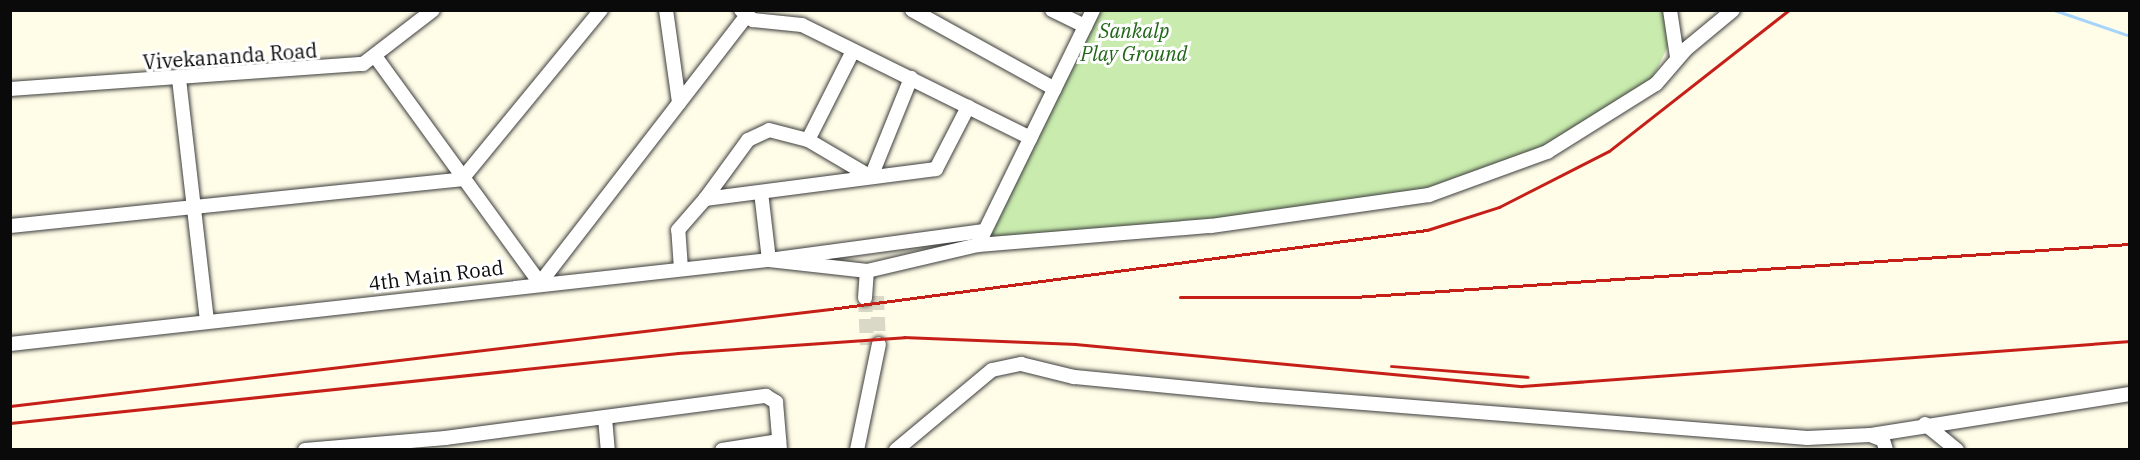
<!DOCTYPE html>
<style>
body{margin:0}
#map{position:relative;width:2140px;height:460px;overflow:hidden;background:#fffce7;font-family:"IBM Plex Serif",serif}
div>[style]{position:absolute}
.green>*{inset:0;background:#c9ecae}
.stream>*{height:3px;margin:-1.5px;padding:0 1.5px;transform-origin:1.5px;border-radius:1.5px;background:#a6d4fc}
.minor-tunnel>*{height:14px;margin-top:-7px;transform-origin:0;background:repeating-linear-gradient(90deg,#dad8c6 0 14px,transparent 0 21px)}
.roads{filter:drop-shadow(0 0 2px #3d3d3d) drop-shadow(0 0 2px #3d3d3d)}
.minor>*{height:14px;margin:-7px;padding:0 7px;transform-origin:7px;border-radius:7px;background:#fff}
.rail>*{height:3px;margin:-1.5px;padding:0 1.5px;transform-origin:1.5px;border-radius:1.5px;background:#c51f17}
span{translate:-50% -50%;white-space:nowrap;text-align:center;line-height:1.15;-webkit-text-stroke:6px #fff;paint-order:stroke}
.park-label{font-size:20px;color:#206616;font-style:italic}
.street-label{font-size:20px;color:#0a0a0a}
.frame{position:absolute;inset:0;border:12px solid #0a0a0a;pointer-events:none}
</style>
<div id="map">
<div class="green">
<div style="clip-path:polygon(1098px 11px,1664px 11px,1668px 46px,1653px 77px,1549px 145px,1428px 189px,1210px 222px,984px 240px)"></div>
</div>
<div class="stream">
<div style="left:2054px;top:10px;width:80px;rotate:18.9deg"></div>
</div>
<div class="minor-tunnel">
<div style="left:877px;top:296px;width:48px;rotate:87.6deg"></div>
<div style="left:865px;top:298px;width:47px;rotate:87.6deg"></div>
</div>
<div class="roads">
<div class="minor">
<div style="left:666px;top:10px;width:94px;rotate:82deg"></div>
<div style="left:741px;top:10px;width:16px;rotate:40deg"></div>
<div style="left:753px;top:20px;width:49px;rotate:5.8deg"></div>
<div style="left:802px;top:25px;width:255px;rotate:26.3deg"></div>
<div style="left:912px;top:10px;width:163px;rotate:28.9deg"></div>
<div style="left:1052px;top:10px;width:37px;rotate:26deg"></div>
<div style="left:1670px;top:10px;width:48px;rotate:81.5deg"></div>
<div style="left:375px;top:56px;width:281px;rotate:54deg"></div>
<div style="left:540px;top:283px;width:337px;rotate:-52.3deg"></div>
<div style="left:179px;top:79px;width:244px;rotate:83.4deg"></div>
<div style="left:10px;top:89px;width:354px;rotate:-4.1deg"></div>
<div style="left:363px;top:64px;width:88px;rotate:-37.6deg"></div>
<div style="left:808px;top:140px;width:100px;rotate:-63.2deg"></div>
<div style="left:761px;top:192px;width:68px;rotate:83.3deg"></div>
<div style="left:769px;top:260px;width:217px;rotate:-7.7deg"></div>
<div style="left:705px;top:199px;width:73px;rotate:-53.9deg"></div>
<div style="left:748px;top:140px;width:23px;rotate:-25deg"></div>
<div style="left:769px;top:130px;width:40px;rotate:14.4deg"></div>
<div style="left:808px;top:140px;width:73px;rotate:30.4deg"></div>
<div style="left:871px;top:177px;width:107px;rotate:-68deg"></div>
<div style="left:10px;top:226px;width:454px;rotate:-5.9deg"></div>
<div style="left:462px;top:179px;width:219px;rotate:-50.6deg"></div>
<div style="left:978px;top:245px;width:234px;rotate:-4.7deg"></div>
<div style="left:1211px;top:226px;width:220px;rotate:-8.1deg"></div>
<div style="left:1429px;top:195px;width:126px;rotate:-20deg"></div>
<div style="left:1547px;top:152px;width:128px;rotate:-32deg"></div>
<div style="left:1656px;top:84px;width:46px;rotate:-49.4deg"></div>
<div style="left:1686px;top:49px;width:61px;rotate:-39.7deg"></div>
<div style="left:681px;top:269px;width:39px;rotate:-94deg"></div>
<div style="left:678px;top:230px;width:41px;rotate:-48.9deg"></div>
<div style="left:705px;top:199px;width:233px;rotate:-7.4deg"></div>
<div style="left:936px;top:169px;width:70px;rotate:-62.7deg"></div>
<div style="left:865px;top:298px;width:27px;rotate:-86deg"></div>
<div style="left:867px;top:271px;width:114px;rotate:-13.2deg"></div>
<div style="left:978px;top:245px;width:262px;rotate:-63.9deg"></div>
<div style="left:10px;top:344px;width:764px;rotate:-6.32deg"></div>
<div style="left:769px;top:260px;width:99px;rotate:6.4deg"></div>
<div style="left:605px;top:418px;width:32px;rotate:85deg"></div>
<div style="left:1925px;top:424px;width:41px;rotate:39.1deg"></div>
<div style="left:1871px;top:435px;width:262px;rotate:-9deg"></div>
<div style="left:305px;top:450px;width:141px;rotate:-4.9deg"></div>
<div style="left:445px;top:438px;width:324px;rotate:-7.5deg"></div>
<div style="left:766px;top:396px;width:12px;rotate:31deg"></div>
<div style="left:776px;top:402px;width:48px;rotate:85.2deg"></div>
<div style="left:722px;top:450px;width:58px;rotate:-9deg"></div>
<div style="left:857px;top:450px;width:108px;rotate:-78.3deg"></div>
<div style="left:896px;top:450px;width:125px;rotate:-39.8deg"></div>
<div style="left:992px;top:370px;width:30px;rotate:-12deg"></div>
<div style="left:1021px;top:364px;width:55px;rotate:13.8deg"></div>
<div style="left:1074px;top:377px;width:189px;rotate:5.5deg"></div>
<div style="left:1262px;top:395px;width:547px;rotate:4.51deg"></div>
<div style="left:1807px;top:438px;width:63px;rotate:-2.7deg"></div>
<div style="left:1870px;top:435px;width:14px;rotate:21deg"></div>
<div style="left:1883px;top:440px;width:10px;rotate:73deg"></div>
</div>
</div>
<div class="rail">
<div style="left:1180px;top:297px;width:174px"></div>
<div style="left:1354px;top:297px;width:778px;rotate:-3.91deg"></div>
<div style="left:1391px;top:366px;width:137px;rotate:4.6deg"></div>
<div style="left:10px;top:406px;width:826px;rotate:-6.75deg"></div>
<div style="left:830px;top:309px;width:602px;rotate:-7.54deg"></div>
<div style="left:1427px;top:230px;width:76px;rotate:-17.7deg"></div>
<div style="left:1499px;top:207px;width:123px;rotate:-27deg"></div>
<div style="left:1609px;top:151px;width:229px;rotate:-38.1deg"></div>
<div style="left:10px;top:423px;width:672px;rotate:-5.98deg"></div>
<div style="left:678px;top:353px;width:227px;rotate:-4deg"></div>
<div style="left:904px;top:337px;width:171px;rotate:2.3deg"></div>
<div style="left:1075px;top:344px;width:449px;rotate:5.4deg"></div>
<div style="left:1522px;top:386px;width:610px;rotate:-4.23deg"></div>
</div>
<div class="park-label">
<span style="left:1134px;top:42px">Sankalp<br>Play Ground</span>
</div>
<div class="street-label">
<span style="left:230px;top:56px;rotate:-4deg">Vivekananda Road</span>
<span style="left:436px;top:275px;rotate:-7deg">4th Main Road</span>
</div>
<div class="frame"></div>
</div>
